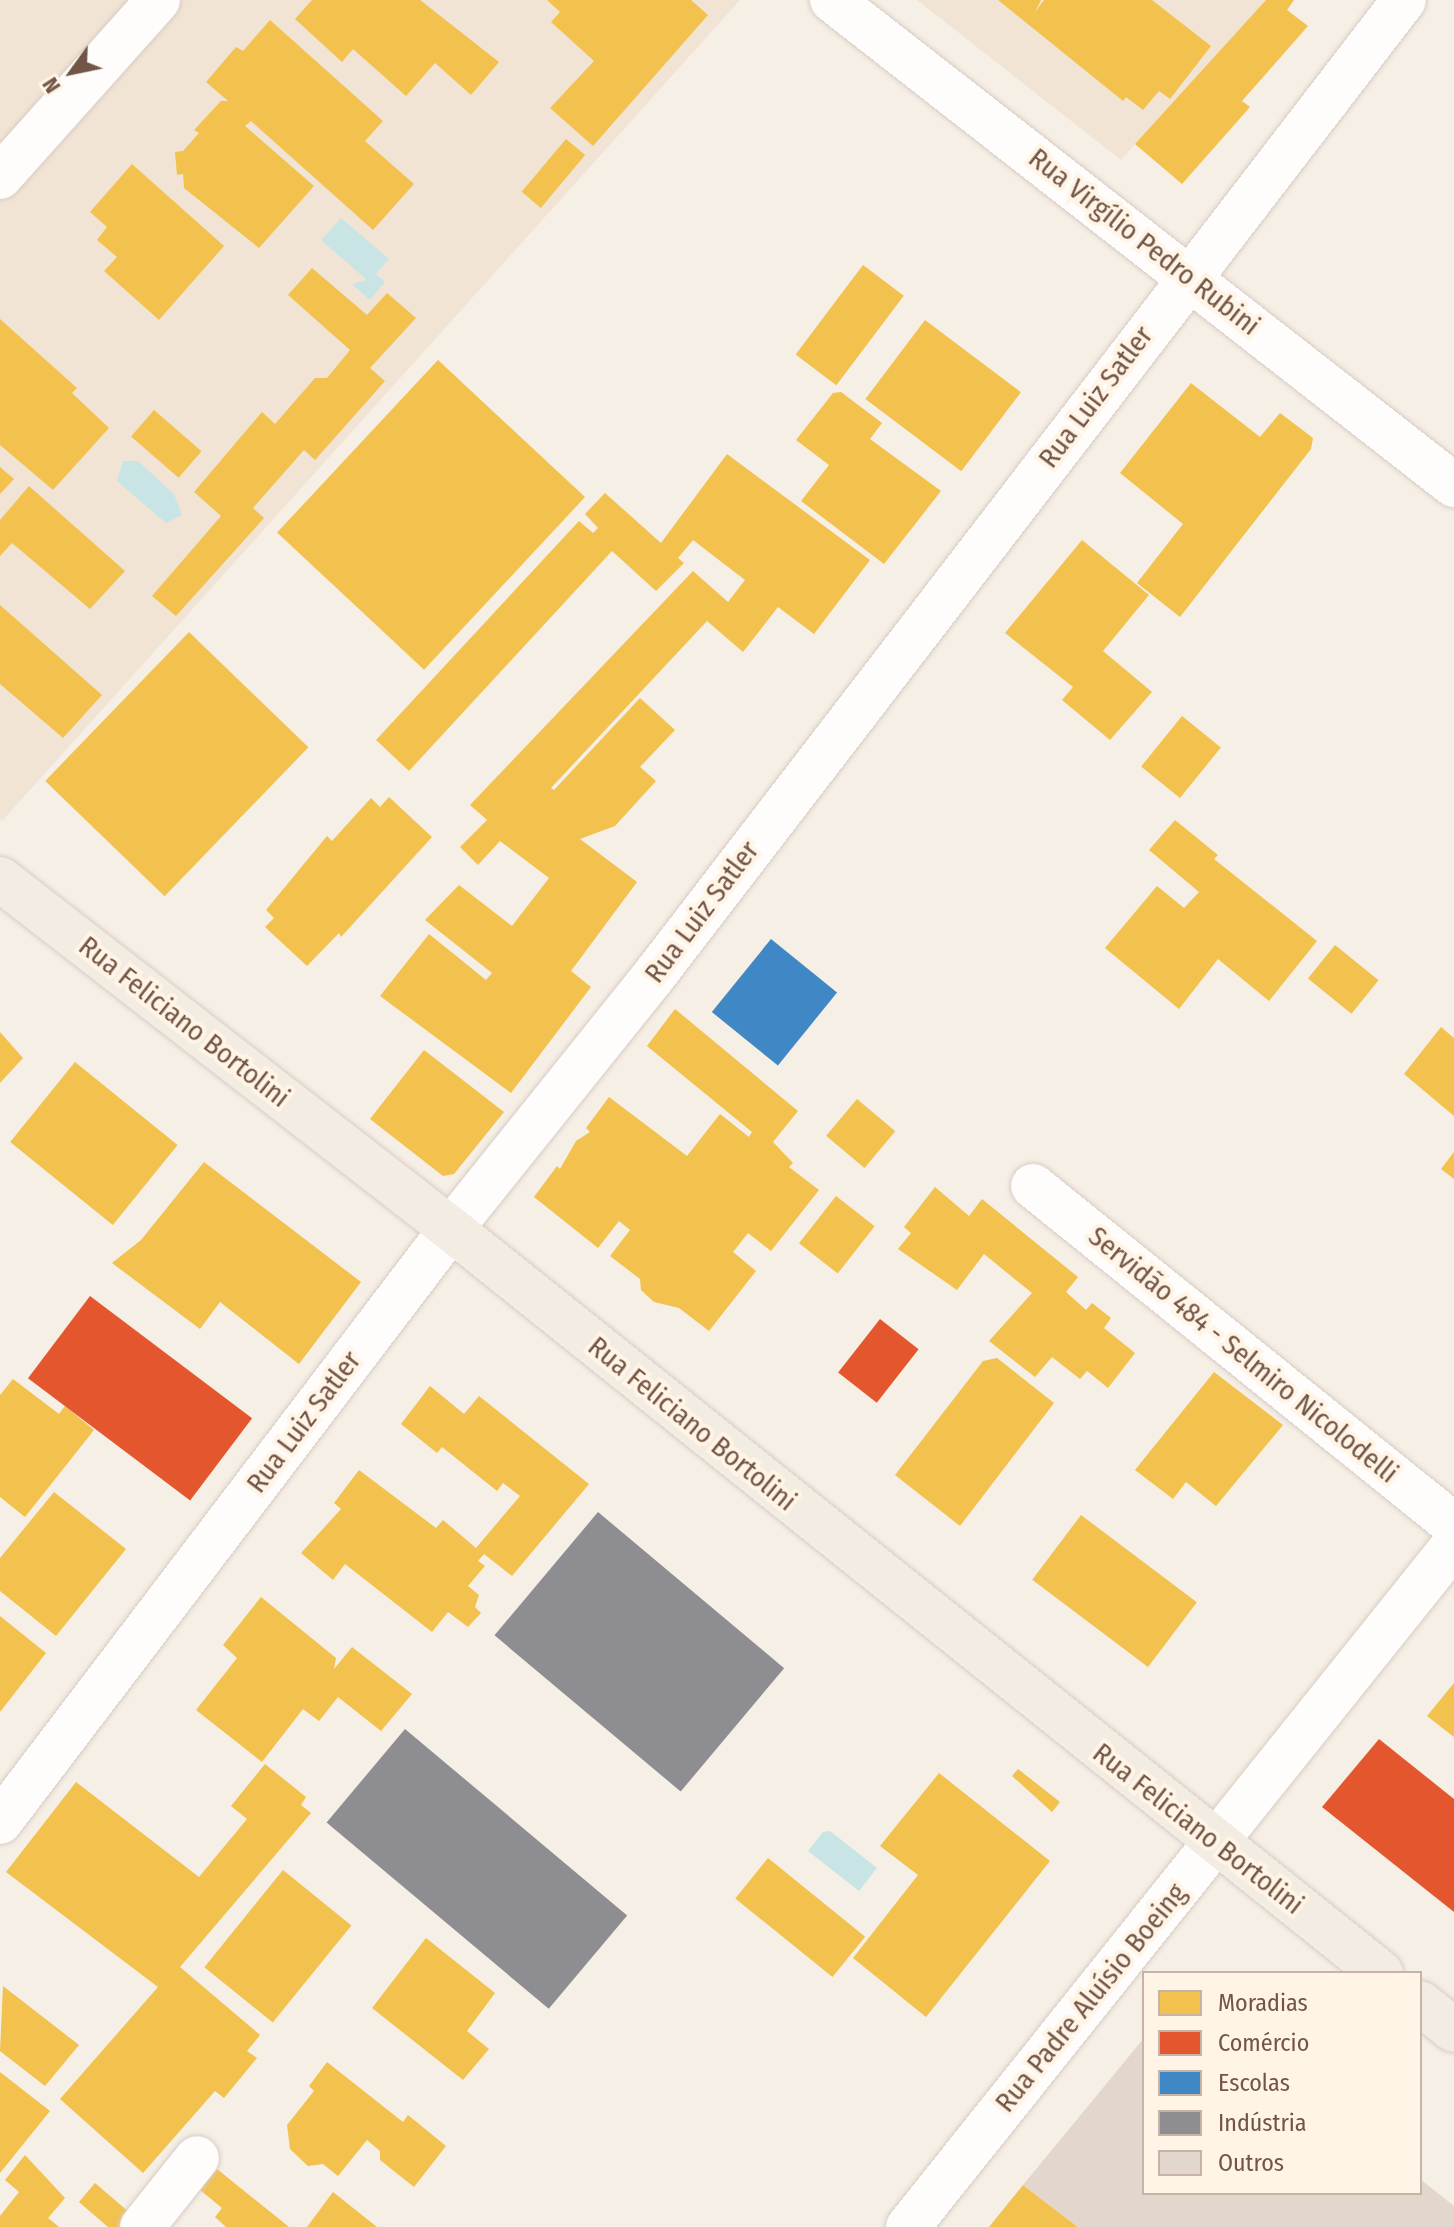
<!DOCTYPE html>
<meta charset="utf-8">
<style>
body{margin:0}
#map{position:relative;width:1454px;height:2227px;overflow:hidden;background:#f6efe5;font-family:"Fira Sans Condensed",sans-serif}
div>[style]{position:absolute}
.residential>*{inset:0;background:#f2e4d5}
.water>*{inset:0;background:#c8e4e5}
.homes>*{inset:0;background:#f2c14e;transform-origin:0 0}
.shops>*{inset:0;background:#e4572e;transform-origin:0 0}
.schools>*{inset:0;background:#3f88c5;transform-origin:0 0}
.industry>*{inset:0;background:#8d8d92;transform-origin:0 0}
.building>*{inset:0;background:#e2d6cd}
.roads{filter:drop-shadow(0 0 2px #d7ccc4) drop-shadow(0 0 2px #d7ccc4)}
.street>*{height:44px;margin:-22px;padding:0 22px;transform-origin:22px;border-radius:22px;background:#fefdfb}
.secondary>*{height:44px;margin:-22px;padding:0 22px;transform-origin:22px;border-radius:22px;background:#fefdfb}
.primary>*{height:44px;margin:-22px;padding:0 22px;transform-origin:22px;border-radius:22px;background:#f2ece2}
span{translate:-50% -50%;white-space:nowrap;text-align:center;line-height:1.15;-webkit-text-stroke:8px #fff4e5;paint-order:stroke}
.street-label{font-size:28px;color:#725547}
.legend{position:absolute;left:1142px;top:1971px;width:280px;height:224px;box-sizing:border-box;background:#fff4e5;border:2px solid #c7b4a6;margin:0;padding:10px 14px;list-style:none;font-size:24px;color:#725547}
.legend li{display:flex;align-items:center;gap:16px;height:40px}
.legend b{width:40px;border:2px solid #c7b4a6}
.north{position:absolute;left:32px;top:32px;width:80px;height:80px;-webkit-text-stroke:6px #fff4e5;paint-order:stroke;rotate:237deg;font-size:22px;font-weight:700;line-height:32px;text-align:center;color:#725547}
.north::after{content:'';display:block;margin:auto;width:28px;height:36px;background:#725547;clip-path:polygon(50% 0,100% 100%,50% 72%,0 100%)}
</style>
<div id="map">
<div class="residential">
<div style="clip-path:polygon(0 0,740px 0,2px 821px,0 819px)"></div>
<div style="clip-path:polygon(917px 0,1266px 0,1121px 160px)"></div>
</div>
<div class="water">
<div style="clip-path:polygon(341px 218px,389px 259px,376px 274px,385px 282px,370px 300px,352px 284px,367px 280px,321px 240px)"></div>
<div style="clip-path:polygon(123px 461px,138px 461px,174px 494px,182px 515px,166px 523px,117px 481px)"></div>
<div style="clip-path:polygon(830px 1831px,877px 1868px,859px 1891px,808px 1851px,823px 1832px)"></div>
</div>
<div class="homes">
<div style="clip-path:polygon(312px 0,420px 0,499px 62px,471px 95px,435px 63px,406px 96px,353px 49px,342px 62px,295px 19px)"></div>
<div style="clip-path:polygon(547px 0,691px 0,708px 15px,593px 146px,550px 108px,594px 61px,551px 22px,560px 12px)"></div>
<div style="clip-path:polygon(998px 0,1041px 0,1035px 12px,1044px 0,1152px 0,1211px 46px,1170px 99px,1159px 91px,1143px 110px,1126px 97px,1123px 101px)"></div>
<div style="clip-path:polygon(1266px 0,1294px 0,1287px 10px,1308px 26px,1242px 101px,1250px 107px,1182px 184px,1135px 144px)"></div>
<div style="clip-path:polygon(270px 20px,383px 121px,365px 141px,414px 184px,373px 230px,251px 121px,245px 126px,314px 186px,259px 248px,184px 188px,183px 174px,177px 175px,175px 152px,183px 151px,199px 133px,194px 130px,221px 101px,228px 101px,206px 82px,236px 47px,243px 51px)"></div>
<div style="left:566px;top:139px;width:25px;height:69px;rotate:40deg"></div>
<div style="clip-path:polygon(132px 164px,224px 246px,159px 320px,104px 271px,117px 257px,97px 240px,107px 227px,90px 212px)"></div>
<div style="left:863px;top:265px;width:51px;height:112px;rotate:37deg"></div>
<div style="clip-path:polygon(312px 268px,367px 315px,387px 293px,416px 318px,370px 368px,385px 381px,315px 460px,304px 450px,253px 508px,264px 518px,176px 616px,152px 596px,221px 516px,194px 492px,262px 412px,275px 424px,315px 378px,327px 378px,350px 350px,288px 295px)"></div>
<div style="clip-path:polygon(0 319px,77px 388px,72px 393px,109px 428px,53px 490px,0 445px)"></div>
<div style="left:925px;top:320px;width:120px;height:99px;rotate:37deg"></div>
<div style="left:438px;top:360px;width:201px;height:236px;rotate:43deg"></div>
<div style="clip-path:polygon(1191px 383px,1260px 437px,1280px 413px,1313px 438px,1311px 449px,1180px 617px,1137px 583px,1183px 524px,1120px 473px)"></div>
<div style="clip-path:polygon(841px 392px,882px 423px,870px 439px,941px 491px,884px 564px,801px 501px,829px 465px,796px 440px,833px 393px)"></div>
<div style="left:154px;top:410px;width:63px;height:35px;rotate:41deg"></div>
<div style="clip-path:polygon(727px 454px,870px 560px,814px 634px,778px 607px,743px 652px,707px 621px,551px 788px,554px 790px,640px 698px,675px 730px,640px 767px,656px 781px,615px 826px,580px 839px,637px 882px,571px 971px,591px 987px,511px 1093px,380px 996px,429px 934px,486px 980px,492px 973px,425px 920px,459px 885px,512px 926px,549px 878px,500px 841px,478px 865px,460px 847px,487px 820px,470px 805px,693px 571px,728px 602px,745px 580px,693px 540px,678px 558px,684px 563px,656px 591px,612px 551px,409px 771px,376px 740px,579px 521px,593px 533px,598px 528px,585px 514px,605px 493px,661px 543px)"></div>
<div style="clip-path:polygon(0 467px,14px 479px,0 494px)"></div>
<div style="clip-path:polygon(29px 486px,125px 571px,90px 609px,12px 543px,0 556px,0 520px)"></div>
<div style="clip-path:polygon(1082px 540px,1149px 595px,1103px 651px,1152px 692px,1110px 740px,1062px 700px,1073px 687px,1005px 633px)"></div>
<div style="clip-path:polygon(0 605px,102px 695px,63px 738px,0 684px)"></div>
<div style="left:189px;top:632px;width:166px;height:207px;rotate:44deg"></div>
<div style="left:1182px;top:716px;width:50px;height:65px;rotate:39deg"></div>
<div style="clip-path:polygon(389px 797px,432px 837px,341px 937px,339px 933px,307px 966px,265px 927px,274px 918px,266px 910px,327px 836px,332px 841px,371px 798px,380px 807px)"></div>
<div style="clip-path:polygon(1175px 820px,1218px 855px,1214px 859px,1317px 941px,1269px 1001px,1218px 959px,1179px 1009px,1105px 948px,1157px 886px,1184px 908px,1199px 892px,1149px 850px)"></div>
<div style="left:1335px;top:945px;width:56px;height:43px;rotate:39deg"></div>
<div style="clip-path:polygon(675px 1009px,798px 1111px,773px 1142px,793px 1163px,789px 1167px,819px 1190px,771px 1251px,748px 1233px,733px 1252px,756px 1271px,709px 1331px,679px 1308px,654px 1302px,641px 1290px,640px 1279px,610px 1256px,630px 1230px,619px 1221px,598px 1248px,534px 1197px,557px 1166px,560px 1169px,576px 1141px,590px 1132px,586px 1128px,609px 1097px,687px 1156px,720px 1114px,749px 1137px,752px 1132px,647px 1046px)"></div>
<div style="clip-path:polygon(1441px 1027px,1454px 1038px,1454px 1116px,1404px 1074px)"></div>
<div style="clip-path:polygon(0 1032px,23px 1058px,0 1083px)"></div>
<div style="clip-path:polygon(424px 1050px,504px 1112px,454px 1174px,443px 1176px,370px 1119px)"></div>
<div style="left:75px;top:1062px;width:132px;height:103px;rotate:39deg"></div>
<div style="left:857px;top:1099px;width:50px;height:48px;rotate:40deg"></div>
<div style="clip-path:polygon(1454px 1152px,1454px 1179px,1441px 1169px)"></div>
<div style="clip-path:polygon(204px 1162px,361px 1282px,299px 1364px,220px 1302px,200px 1329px,112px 1263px,141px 1240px)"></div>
<div style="clip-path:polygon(935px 1187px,969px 1216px,982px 1199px,1078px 1277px,1066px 1292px,1086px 1310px,1092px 1303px,1111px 1318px,1104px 1328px,1135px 1353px,1108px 1388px,1087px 1371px,1080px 1379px,1052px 1357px,1035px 1377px,989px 1341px,1032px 1293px,984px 1254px,957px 1290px,898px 1249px,911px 1233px,904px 1227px)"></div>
<div style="left:836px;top:1196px;width:49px;height:60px;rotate:38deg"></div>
<div style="clip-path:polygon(997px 1358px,1054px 1403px,960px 1526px,895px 1475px,983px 1361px)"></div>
<div style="clip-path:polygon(1214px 1372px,1283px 1425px,1216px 1506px,1186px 1482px,1173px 1499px,1135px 1470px)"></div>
<div style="clip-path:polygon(13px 1379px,59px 1414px,65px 1406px,94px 1430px,25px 1517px,0 1497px,0 1395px)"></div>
<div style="clip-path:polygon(430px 1386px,464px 1414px,479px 1396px,589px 1484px,512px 1576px,484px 1554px,478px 1561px,485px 1566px,468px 1586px,479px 1595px,475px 1607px,481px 1613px,468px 1627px,448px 1612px,432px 1632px,345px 1564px,333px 1580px,301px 1553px,341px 1509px,334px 1503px,359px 1470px,436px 1528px,443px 1520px,476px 1548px,520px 1496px,503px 1483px,497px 1491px,442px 1447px,437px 1453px,401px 1424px)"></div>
<div style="clip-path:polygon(54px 1492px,126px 1549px,56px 1636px,0 1591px,0 1558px)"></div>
<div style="left:1081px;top:1515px;width:145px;height:81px;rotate:37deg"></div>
<div style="clip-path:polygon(261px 1597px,336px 1658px,334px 1669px,352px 1647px,412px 1694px,381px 1731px,338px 1697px,319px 1721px,303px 1709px,262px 1762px,196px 1710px,237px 1658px,223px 1645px)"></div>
<div style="clip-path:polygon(0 1616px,46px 1653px,0 1712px)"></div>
<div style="clip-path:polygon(1454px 1683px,1454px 1737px,1427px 1716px)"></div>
<div style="clip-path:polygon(265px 1764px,306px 1797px,301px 1805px,311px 1813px,180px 1967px,260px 2035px,247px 2051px,257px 2058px,224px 2098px,215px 2091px,143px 2173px,60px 2099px,158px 1987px,6px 1872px,76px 1782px,199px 1877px,247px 1819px,231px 1806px)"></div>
<div style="clip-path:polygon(1018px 1769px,1060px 1802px,1052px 1812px,1012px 1776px)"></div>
<div style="clip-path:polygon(939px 1773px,1050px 1861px,926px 2017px,853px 1958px,918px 1875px,880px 1846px)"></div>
<div style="left:768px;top:1858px;width:125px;height:52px;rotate:39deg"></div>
<div style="left:283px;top:1870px;width:88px;height:125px;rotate:39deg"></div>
<div style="clip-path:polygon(426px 1938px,495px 1993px,467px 2031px,489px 2049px,463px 2080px,372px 2008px)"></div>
<div style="clip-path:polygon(3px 1986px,79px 2045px,45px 2086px,0 2051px)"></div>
<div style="clip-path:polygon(327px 2062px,403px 2122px,408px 2115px,446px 2146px,414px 2187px,380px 2160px,380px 2151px,367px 2140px,338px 2176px,323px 2164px,308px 2166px,290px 2149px,287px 2125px,314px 2091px,309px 2086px)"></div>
<div style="clip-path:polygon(0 2072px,50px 2111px,0 2173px)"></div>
<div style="clip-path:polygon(25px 2155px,65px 2198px,48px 2218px,59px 2227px,0 2227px,0 2216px,19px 2192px,5px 2180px)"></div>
<div style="clip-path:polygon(217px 2169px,289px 2227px,226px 2227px,215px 2217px,222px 2208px,200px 2190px)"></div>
<div style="clip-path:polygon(95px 2183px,130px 2213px,119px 2227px,108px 2227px,79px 2202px)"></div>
<div style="clip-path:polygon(1023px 2185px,1078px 2227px,989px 2227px)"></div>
<div style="clip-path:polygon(333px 2192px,377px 2227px,307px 2227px)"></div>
</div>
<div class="shops">
<div style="left:90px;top:1296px;width:203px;height:103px;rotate:37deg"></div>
<div style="left:880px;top:1319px;width:49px;height:68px;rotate:38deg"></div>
<div style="clip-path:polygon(1379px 1739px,1454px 1799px,1454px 1912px,1322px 1807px)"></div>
</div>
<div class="schools">
<div style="left:771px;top:939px;width:85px;height:94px;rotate:39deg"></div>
</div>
<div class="industry">
<div style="left:598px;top:1512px;width:243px;height:161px;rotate:40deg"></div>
<div style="left:405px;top:1729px;width:290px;height:122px;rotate:40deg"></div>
</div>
<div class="building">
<div style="clip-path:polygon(1144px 2038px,1144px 2193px,1420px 2193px,1420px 2179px,1454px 2206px,1454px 2227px,1078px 2227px,1023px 2185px)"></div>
</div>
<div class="roads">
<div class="street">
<div style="left:832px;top:0;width:789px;rotate:37.95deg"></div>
<div style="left:0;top:177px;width:237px;rotate:-48.2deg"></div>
<div style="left:1033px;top:1186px;width:541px;rotate:38.84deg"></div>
<div style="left:0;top:1822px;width:745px;rotate:-52.75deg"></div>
<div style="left:451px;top:1229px;width:323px;rotate:-51.3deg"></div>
<div style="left:653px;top:977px;width:1232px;rotate:-52.45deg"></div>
<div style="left:1215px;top:1843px;width:382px;rotate:-51.3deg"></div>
<div style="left:142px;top:2227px;width:88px;rotate:-51.4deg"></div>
</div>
<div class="secondary">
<div style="left:908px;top:2227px;width:492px;rotate:-51.4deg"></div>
</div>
<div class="primary">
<div style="left:0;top:879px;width:571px;rotate:37.81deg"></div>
<div style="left:451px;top:1229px;width:1191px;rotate:38.66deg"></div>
<div style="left:1420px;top:2003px;width:43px;rotate:38.5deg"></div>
</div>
</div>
<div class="street-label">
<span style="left:1144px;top:242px;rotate:38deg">Rua Virgílio Pedro Rubini</span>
<span style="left:1096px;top:397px;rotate:-53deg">Rua Luiz Satler</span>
<span style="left:702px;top:912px;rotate:-53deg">Rua Luiz Satler</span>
<span style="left:184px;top:1022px;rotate:38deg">Rua Feliciano Bortolini</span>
<span style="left:1243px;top:1355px;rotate:39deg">Servidão 484 - Selmiro Nicolodelli</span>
<span style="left:304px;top:1422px;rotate:-53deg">Rua Luiz Satler</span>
<span style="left:692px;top:1424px;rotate:39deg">Rua Feliciano Bortolini</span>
<span style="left:1198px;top:1829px;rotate:38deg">Rua Feliciano Bortolini</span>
<span style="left:1091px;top:1998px;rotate:-51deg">Rua Padre Aluísio Boeing</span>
</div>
<ul class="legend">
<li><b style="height:22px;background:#f2c14e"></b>Moradias</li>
<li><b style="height:22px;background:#e4572e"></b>Comércio</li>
<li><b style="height:22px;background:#3f88c5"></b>Escolas</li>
<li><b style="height:22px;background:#8d8d92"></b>Indústria</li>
<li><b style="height:22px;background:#e2d6cd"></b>Outros</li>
</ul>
<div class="north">N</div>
</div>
